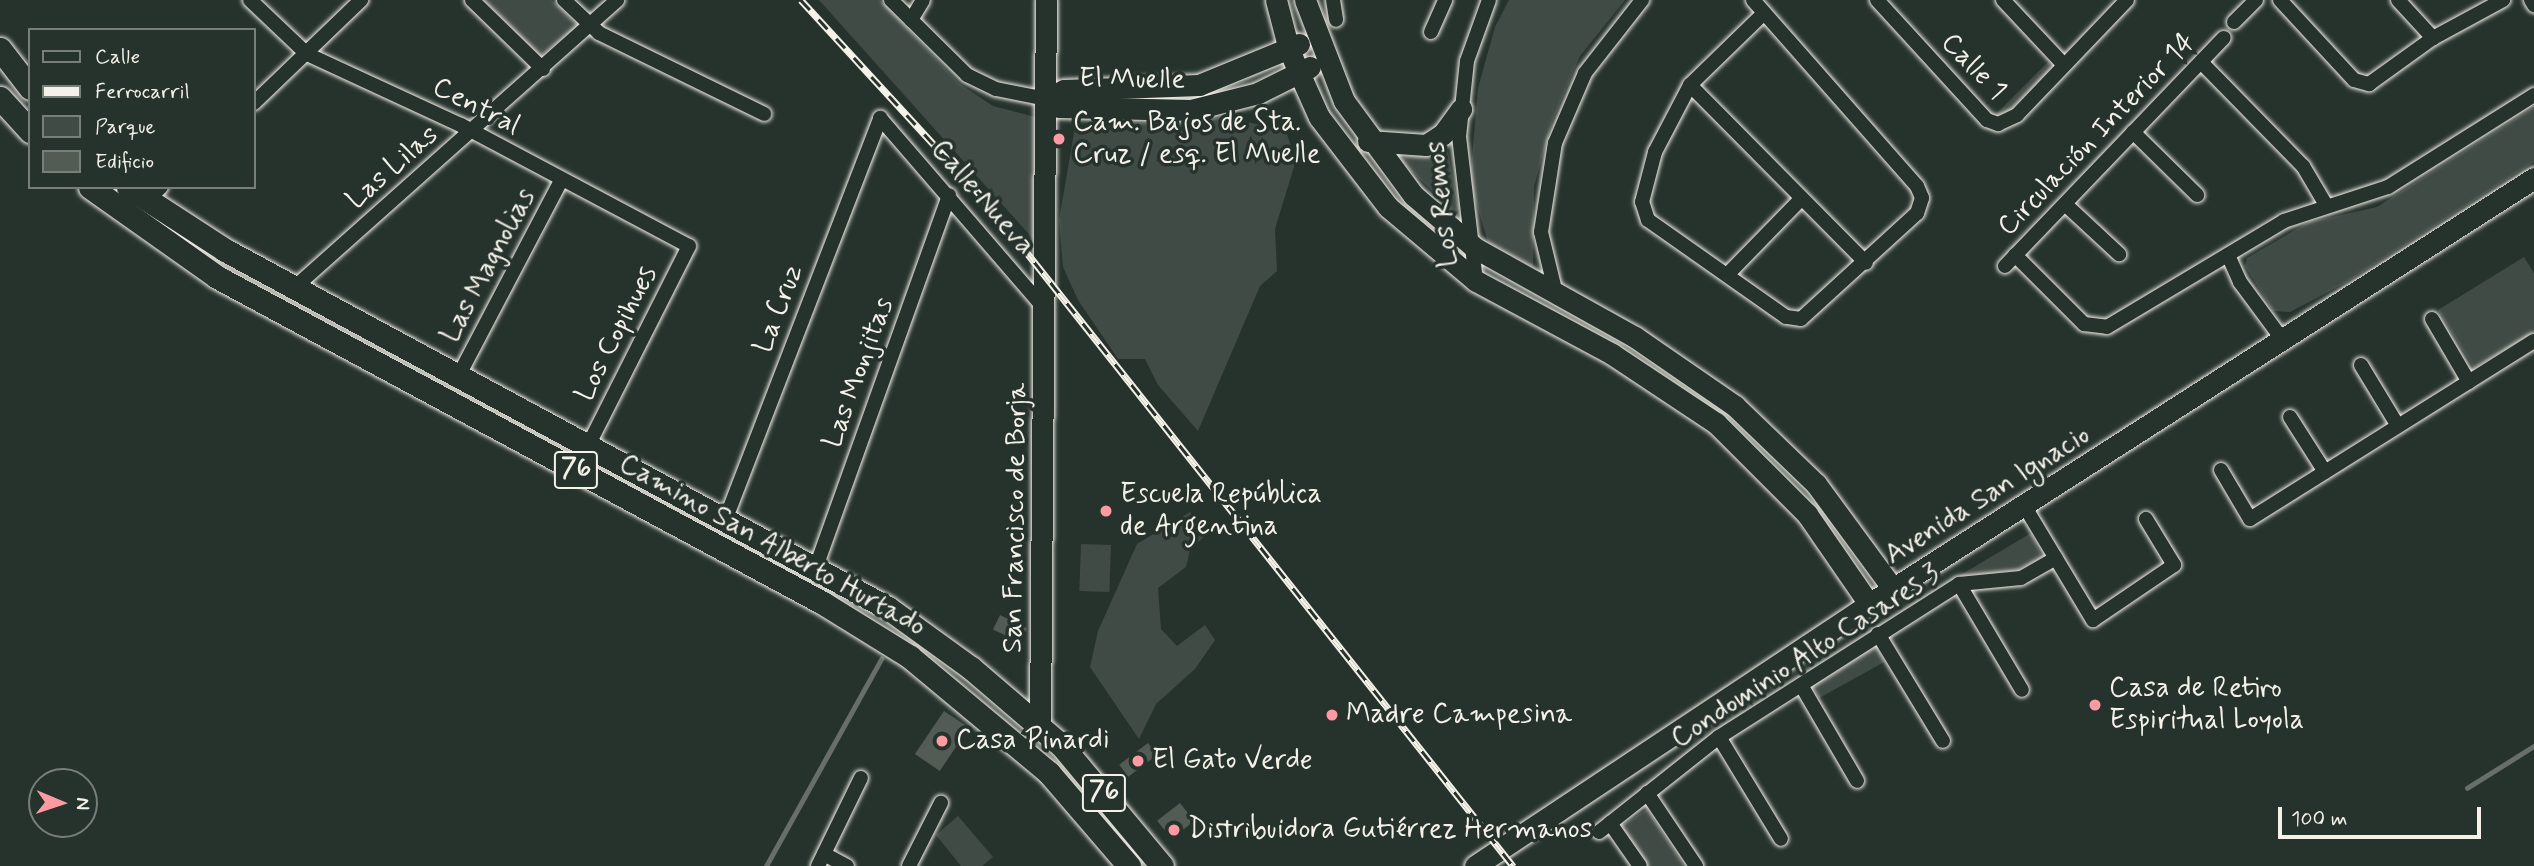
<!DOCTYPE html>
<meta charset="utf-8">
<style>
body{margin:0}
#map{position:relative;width:2534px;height:866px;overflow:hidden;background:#26332d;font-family:Mynerve,sans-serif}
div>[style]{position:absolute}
.green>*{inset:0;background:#414b45;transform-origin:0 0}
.stream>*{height:4.5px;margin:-2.25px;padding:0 2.25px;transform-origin:2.25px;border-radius:2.25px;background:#676f68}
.building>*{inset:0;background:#525c55;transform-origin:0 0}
.roads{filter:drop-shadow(0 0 2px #f4f1e8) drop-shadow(0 0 2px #f4f1e8)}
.street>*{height:14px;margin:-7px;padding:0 7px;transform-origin:7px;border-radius:7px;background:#26332d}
.secondary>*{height:21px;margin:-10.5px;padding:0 10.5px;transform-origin:10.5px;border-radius:10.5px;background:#26332d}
.primary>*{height:23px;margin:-11.5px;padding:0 11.5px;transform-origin:11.5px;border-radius:11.5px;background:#26332d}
.rail>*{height:7px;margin-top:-3.5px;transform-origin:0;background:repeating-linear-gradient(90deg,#26332d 0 13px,#f4f1e8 0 26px);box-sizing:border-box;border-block:2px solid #f4f1e8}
.dots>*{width:19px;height:19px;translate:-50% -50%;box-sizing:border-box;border:4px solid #26332d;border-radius:50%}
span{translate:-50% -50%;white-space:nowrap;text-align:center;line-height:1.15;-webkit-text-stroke:7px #26332d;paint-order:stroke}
.shield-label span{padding:2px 5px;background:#26332d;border:2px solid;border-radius:5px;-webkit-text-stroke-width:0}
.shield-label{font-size:26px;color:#f4f1e8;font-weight:700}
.street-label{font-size:28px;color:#f4f1e8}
.poi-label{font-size:28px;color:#f4f1e8}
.left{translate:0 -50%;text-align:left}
.legend{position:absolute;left:28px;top:28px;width:228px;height:161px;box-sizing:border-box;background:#26332d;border:2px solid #787f78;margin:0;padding:9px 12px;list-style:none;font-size:21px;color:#f4f1e8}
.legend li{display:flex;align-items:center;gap:14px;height:35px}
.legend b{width:35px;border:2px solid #787f78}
.north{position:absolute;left:28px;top:768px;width:70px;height:70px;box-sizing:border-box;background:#26332d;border:2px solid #787f78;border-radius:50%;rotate:92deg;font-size:19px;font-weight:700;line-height:28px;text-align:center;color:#f4f1e8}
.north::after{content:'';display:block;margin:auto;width:24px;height:32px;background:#ff9aa2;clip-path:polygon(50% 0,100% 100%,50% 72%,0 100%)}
.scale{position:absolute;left:2278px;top:807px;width:203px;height:32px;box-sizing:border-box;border:4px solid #f4f1e8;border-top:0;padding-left:9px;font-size:21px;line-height:24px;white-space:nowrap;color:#f4f1e8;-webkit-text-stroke:5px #26332d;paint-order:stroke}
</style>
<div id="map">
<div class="green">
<div style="clip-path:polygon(484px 0,552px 0,578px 26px,540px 56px)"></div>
<div style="clip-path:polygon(819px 0,880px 0,960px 84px,993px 106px,1039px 118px,1036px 242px)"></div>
<div style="clip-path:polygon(1625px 0,1580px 56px,1553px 120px,1534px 186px,1533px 267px,1488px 242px,1470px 182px,1478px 88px,1495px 27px,1509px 0)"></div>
<div style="clip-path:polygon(2049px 61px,2051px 70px,2005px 115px,1997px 113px)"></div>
<div style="clip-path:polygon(2534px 107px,2534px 162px,2347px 282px,2290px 312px,2273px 311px,2245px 266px,2247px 258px,2309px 222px,2377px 207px)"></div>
<div style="clip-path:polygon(1229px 117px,1286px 132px,1296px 160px,1275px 229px,1277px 271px,1260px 286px,1198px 431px,1158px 385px,1145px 359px,1118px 359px,1078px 300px,1063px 267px,1059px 220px,1075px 127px)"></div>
<div style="clip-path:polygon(1447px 146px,1459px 209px,1455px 213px,1399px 159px)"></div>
<div style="clip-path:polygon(2524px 257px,2534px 273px,2534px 332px,2474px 368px,2438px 310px)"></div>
<div style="clip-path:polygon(1190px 512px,1208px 533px,1190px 550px,1186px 567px,1158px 588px,1161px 629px,1177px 646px,1205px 625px,1215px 640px,1195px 669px,1156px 704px,1139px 739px,1090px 667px,1098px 631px,1137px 544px)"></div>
<div style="clip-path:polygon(2031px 533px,2042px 557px,2017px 570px,1959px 576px)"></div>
<div style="left:1081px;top:544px;width:30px;height:47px;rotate:2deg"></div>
<div style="left:1876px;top:646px;width:18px;height:75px;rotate:61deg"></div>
<div style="clip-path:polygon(1647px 809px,1684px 866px,1645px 866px,1620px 827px)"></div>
<div style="clip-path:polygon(958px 816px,993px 857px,982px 866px,961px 866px,936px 835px)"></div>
</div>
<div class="stream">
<div style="left:2467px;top:788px;width:79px;rotate:-32.1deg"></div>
<div style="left:766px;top:866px;width:237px;rotate:-60.9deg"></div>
</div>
<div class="building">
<div style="left:1000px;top:615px;width:30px;height:16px;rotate:26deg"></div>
<div style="left:944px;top:711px;width:30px;height:52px;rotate:34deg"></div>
<div style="left:1148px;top:743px;width:15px;height:36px;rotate:53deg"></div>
<div style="left:1180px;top:803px;width:23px;height:29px;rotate:52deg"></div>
</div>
<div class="roads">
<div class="street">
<div style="left:250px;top:0;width:79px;rotate:43.5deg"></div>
<div style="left:307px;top:54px;width:170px;rotate:24.8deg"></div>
<div style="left:461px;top:125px;width:258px;rotate:28deg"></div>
<div style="left:689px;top:246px;width:222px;rotate:116.8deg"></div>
<div style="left:472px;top:0;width:99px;rotate:44.2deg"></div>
<div style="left:564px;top:0;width:48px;rotate:43.3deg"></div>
<div style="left:599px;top:33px;width:184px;rotate:26.1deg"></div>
<div style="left:891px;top:0;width:107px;rotate:44.6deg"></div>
<div style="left:967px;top:75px;width:32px;rotate:26deg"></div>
<div style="left:996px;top:89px;width:52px;rotate:11.1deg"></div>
<div style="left:1333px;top:0;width:20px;rotate:81deg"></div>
<div style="left:1753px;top:0;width:248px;rotate:48.6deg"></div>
<div style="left:1917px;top:186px;width:13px;rotate:67deg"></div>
<div style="left:1922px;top:198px;width:16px;rotate:108deg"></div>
<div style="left:1917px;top:213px;width:157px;rotate:137.6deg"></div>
<div style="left:1801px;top:319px;width:15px;rotate:-172deg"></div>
<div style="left:1786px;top:317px;width:169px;rotate:-144.9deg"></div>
<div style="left:1648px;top:220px;width:19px;rotate:-108deg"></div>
<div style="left:1642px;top:202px;width:52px;rotate:-75.4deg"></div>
<div style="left:1655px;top:152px;width:76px;rotate:-62.4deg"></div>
<div style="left:1690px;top:85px;width:103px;rotate:-44.2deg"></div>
<div style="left:1877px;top:0;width:163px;rotate:47.5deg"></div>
<div style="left:1987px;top:120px;width:12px;rotate:20deg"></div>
<div style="left:1998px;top:124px;width:21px;rotate:-25deg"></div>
<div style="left:2017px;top:115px;width:159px;rotate:-46.3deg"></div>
<div style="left:2003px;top:0;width:89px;rotate:46.8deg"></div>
<div style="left:2280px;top:0;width:109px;rotate:47.2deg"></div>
<div style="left:2354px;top:80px;width:16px;rotate:15deg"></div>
<div style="left:2369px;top:84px;width:79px;rotate:-35.7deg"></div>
<div style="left:2433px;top:38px;width:80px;rotate:-28.5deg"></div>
<div style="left:2398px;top:0;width:52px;rotate:47.4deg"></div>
<div style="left:2531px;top:0;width:6px;rotate:59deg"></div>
<div style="left:911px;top:20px;width:23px;rotate:-59deg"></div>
<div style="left:2234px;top:22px;width:31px;rotate:-45deg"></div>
<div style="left:1431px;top:32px;width:35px;rotate:-66deg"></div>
<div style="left:2201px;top:62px;width:146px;rotate:45.6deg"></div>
<div style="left:2303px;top:166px;width:45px;rotate:59.5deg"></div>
<div style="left:1690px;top:85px;width:250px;rotate:45.3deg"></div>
<div style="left:254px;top:103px;width:149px;rotate:-43.9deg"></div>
<div style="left:2133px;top:132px;width:90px;rotate:44.5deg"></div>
<div style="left:146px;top:202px;width:21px;rotate:-45deg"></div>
<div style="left:2065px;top:204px;width:74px;rotate:42.8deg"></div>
<div style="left:2015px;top:255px;width:98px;rotate:45deg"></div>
<div style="left:2084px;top:324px;width:23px;rotate:7deg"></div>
<div style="left:2107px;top:327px;width:206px;rotate:-30.9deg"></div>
<div style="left:2284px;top:221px;width:109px;rotate:-18.1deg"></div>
<div style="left:2388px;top:187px;width:173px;rotate:-32.2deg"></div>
<div style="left:2228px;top:255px;width:30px;rotate:66deg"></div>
<div style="left:2240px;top:282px;width:71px;rotate:53.6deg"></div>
<div style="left:2005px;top:266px;width:316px;rotate:-46.2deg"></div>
<div style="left:1727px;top:275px;width:107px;rotate:-45.8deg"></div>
<div style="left:1476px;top:281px;width:145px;rotate:-96.7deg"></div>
<div style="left:1459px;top:137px;width:76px;rotate:-84deg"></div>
<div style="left:1467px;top:61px;width:65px;rotate:-70.2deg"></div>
<div style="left:294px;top:288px;width:433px;rotate:-41.7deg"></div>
<div style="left:1556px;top:294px;width:64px;rotate:-103.6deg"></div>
<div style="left:1541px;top:232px;width:90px;rotate:-81.1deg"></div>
<div style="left:1555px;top:143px;width:76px;rotate:-66.8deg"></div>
<div style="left:1585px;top:73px;width:93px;rotate:-52deg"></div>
<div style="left:2432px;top:319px;width:73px;rotate:59.6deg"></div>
<div style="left:2361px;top:365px;width:71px;rotate:58.8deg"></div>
<div style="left:459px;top:375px;width:221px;rotate:-62.3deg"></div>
<div style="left:2290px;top:417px;width:65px;rotate:57.5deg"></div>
<div style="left:2221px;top:470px;width:57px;rotate:59.4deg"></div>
<div style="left:2250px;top:519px;width:335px;rotate:-32.1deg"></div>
<div style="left:2025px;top:507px;width:132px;rotate:59deg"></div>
<div style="left:2093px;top:620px;width:98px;rotate:-34.2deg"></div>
<div style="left:2174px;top:565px;width:54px;rotate:-121.3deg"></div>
<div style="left:726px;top:518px;width:429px;rotate:-68.9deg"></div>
<div style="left:880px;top:118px;width:252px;rotate:49.2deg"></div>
<div style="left:816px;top:567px;width:395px;rotate:-70.3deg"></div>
<div style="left:1959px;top:584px;width:123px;rotate:59.3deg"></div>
<div style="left:1878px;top:634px;width:125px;rotate:58.7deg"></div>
<div style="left:1801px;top:685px;width:111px;rotate:59.7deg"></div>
<div style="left:1719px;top:737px;width:119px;rotate:58.7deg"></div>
<div style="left:1647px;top:793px;width:88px;rotate:56.1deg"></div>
<div style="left:1610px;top:823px;width:52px;rotate:55.1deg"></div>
<div style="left:1599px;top:832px;width:153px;rotate:-38.4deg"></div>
<div style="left:1719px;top:737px;width:285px;rotate:-32.5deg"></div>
<div style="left:1959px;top:584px;width:62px;rotate:-5.5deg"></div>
<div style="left:2021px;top:578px;width:40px;rotate:-29.7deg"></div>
<div style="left:824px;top:854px;width:26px;rotate:28deg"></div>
<div style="left:818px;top:866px;width:98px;rotate:-64deg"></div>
<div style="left:909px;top:866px;width:71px;rotate:-63.1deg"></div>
</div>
<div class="secondary">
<div style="left:1276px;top:0;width:52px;rotate:75.4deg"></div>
<div style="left:1289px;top:50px;width:73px;rotate:65.9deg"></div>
<div style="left:1319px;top:117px;width:113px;rotate:52.5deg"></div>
<div style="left:1388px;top:207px;width:115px;rotate:40.1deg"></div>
<div style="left:1476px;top:281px;width:154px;rotate:28.2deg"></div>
<div style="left:1612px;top:354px;width:125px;rotate:33.6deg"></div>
<div style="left:1716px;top:423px;width:129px;rotate:45deg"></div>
<div style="left:1807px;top:514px;width:109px;rotate:55.4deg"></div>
<div style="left:1305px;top:0;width:108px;rotate:68.9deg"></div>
<div style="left:1344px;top:101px;width:117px;rotate:53.7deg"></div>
<div style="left:1413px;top:195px;width:82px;rotate:40.5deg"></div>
<div style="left:1475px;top:248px;width:183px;rotate:29.1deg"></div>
<div style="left:1635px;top:337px;width:121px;rotate:34.6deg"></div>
<div style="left:1735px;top:406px;width:112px;rotate:43.9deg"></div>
<div style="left:1816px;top:484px;width:130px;rotate:53.7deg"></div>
<div style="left:1047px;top:99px;width:14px;rotate:34deg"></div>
<div style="left:1059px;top:107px;width:132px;rotate:1.3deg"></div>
<div style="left:1191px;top:110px;width:69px;rotate:-14.2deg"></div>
<div style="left:1258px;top:93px;width:58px;rotate:-26.6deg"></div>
<div style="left:1047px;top:99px;width:19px;rotate:-28deg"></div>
<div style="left:1064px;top:90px;width:135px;rotate:-2.1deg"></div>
<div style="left:1199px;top:85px;width:108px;rotate:-22.3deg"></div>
<div style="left:1368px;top:141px;width:58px;rotate:3.9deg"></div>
<div style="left:1426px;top:145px;width:20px;rotate:-33deg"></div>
<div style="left:1443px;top:134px;width:31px;rotate:-54deg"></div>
<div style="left:1040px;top:726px;width:726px;rotate:-89.53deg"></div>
<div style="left:1475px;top:866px;width:473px;rotate:-33.6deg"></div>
<div style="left:1869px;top:604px;width:790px;rotate:-32.64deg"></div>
</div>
<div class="primary">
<div style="left:0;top:49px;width:49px;rotate:52.4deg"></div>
<div style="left:0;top:98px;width:45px;rotate:47.7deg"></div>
<div style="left:90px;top:187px;width:156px;rotate:35.3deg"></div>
<div style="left:217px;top:277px;width:688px;rotate:28.28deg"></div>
<div style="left:823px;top:603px;width:102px;rotate:31.8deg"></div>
<div style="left:910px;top:657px;width:181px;rotate:39.8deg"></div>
<div style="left:1049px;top:773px;width:123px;rotate:49.3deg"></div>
<div style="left:128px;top:187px;width:116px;rotate:33deg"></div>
<div style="left:225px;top:250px;width:753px;rotate:28.37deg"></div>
<div style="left:888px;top:608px;width:102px;rotate:35.9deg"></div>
<div style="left:971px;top:668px;width:120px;rotate:40.6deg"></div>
<div style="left:1062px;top:746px;width:156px;rotate:50.2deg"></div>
</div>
</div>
<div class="rail">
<div style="left:801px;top:0;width:273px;rotate:47.4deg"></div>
<div style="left:986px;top:201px;width:849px;rotate:51.6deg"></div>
</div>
<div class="dots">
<div style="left:1059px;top:139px;background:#ff9aa2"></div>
<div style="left:1106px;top:511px;background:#ff9aa2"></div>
<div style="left:2095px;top:705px;background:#ff9aa2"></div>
<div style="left:1332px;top:715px;background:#ff9aa2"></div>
<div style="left:942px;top:741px;background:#ff9aa2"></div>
<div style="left:1138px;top:761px;background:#ff9aa2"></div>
<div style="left:1174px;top:830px;background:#ff9aa2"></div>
</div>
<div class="shield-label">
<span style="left:576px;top:470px">76</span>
<span style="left:1104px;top:793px">76</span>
</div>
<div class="street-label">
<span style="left:1973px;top:67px;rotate:46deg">Calle 1</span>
<span style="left:1132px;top:80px;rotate:1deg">El Muelle</span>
<span style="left:476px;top:107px;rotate:27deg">Central</span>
<span style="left:2097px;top:135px;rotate:-46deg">Circulación Interior 14</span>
<span style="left:393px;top:168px;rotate:-41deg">Las Lilas</span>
<span style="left:982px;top:198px;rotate:49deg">Calle Nueva</span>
<span style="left:1443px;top:204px;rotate:-96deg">Los Remos</span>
<span style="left:489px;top:266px;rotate:-62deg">Las Magnolias</span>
<span style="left:779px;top:309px;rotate:-69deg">La Cruz</span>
<span style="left:617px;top:334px;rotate:-63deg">Los Copihues</span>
<span style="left:859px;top:373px;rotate:-70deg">Las Monjitas</span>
<span style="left:1988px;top:496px;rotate:-32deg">Avenida San Ignacio</span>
<span style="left:1016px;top:518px;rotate:-89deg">San Francisco de Borja</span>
<span style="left:772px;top:546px;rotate:29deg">Camino San Alberto Hurtado</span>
<span style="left:1806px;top:657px;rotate:-33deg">Condominio Alto Casares 3</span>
</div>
<div class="poi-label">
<span class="left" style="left:1073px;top:139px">Cam. Bajos de Sta.<br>Cruz / esq. El Muelle</span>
<span class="left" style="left:1120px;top:511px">Escuela República<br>de Argentina</span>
<span class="left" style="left:2109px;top:705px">Casa de Retiro<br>Espiritual Loyola</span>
<span class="left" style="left:1346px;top:715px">Madre Campesina</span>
<span class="left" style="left:956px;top:741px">Casa Pinardi</span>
<span class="left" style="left:1152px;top:761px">El Gato Verde</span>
<span class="left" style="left:1188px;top:830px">Distribuidora Gutiérrez Hermanos</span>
</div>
<ul class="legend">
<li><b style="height:9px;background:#26332d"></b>Calle</li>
<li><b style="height:9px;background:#f4f1e8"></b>Ferrocarril</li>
<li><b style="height:19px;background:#414b45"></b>Parque</li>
<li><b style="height:19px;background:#525c55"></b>Edificio</li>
</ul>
<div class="north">N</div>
<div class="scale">100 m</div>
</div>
